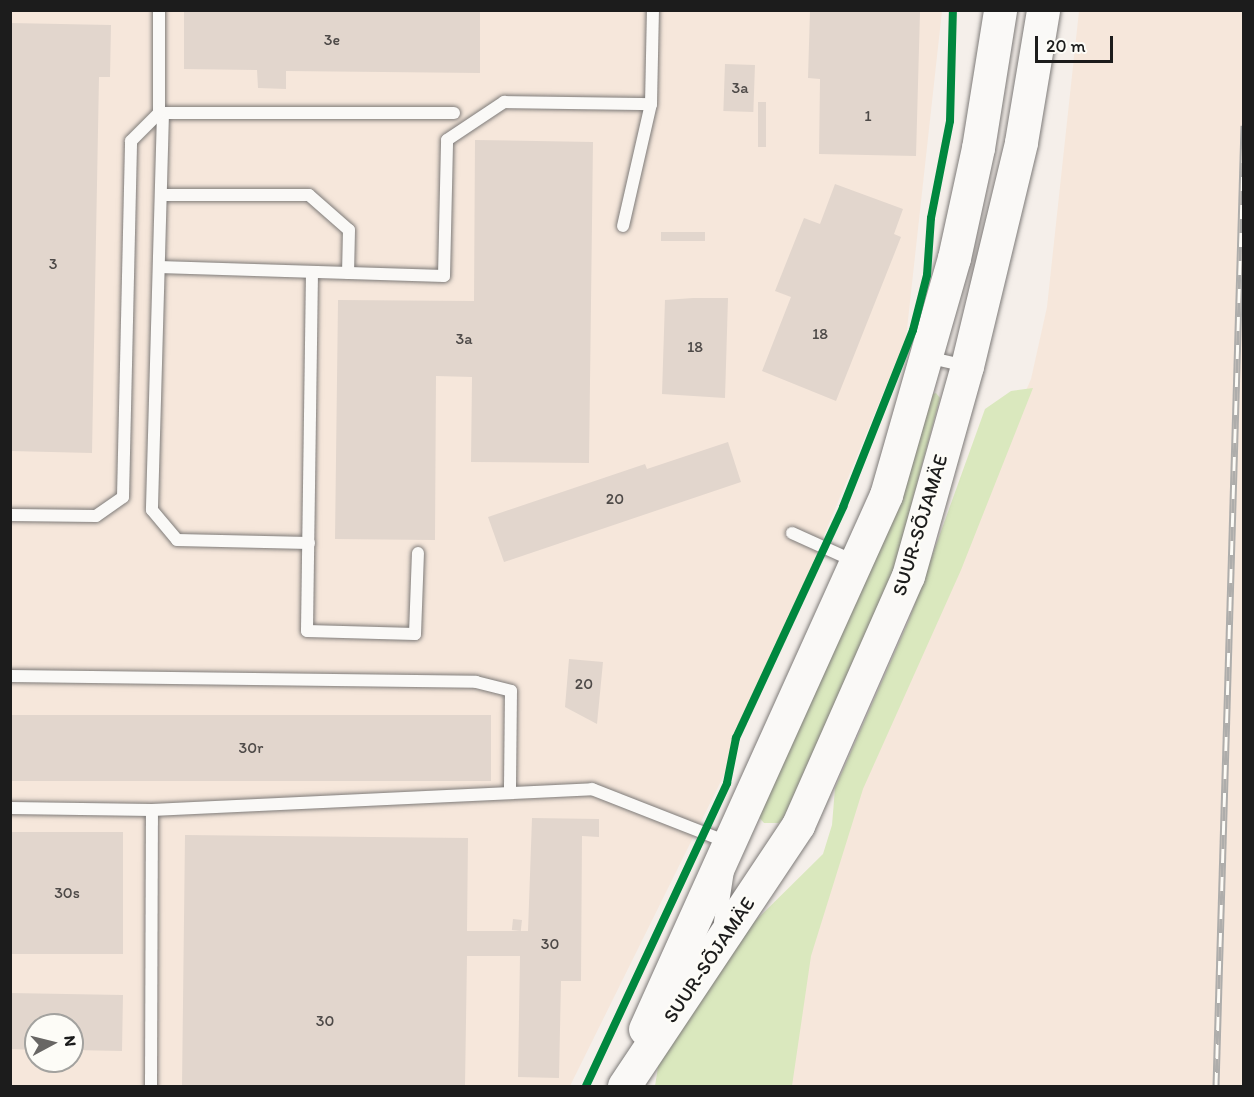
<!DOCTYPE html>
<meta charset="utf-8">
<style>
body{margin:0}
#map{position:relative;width:1254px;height:1097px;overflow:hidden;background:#f5efea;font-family:Itim,sans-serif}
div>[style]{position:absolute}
.built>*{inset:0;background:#f6e7db}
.green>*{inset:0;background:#dae8be}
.building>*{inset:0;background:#e2d6cd;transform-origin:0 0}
.roads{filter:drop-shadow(0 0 2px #7e7b79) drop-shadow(0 0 2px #7e7b79)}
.lane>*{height:12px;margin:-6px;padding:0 6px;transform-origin:6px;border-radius:6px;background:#faf9f7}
.secondary>*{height:33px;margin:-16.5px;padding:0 16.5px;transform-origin:16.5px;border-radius:16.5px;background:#faf9f7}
.rail>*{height:7px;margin-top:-3.5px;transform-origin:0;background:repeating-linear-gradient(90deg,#fdfcf7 0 14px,#aeadab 0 28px);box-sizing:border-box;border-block:2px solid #aeadab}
.cycleway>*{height:8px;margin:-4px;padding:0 4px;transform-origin:4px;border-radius:4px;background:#00873e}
span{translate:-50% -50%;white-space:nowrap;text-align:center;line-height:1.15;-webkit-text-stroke:5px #fdfcf7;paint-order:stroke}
.number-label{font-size:16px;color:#4e4a48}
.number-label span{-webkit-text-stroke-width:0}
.street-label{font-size:20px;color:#1c1c1c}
.frame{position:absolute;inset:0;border:12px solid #1c1c1c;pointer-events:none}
.north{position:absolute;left:24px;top:1013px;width:60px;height:60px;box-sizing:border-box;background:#fdfcf7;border:2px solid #a3a29f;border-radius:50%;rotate:83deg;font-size:16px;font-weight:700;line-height:24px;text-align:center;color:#1c1c1c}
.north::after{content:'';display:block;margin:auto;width:21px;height:27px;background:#686664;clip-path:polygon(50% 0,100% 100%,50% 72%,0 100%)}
.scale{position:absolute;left:1035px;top:36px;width:78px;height:27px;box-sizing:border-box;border:3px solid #1c1c1c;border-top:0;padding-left:8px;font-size:18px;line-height:21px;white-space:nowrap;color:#1c1c1c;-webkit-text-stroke:4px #fdfcf7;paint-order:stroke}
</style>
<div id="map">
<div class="built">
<div style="clip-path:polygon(evenodd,10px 11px,942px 11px,906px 338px,728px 767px,570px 1086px,11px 1086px,10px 11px,36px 1025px,72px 1025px,72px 1061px,36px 1061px,36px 1025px)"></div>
<div style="clip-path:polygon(1079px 11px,1243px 11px,1243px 1086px,669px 1086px,826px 880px,860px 773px,1031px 379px,1047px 307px)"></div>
</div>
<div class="green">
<div style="clip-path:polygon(1033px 388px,961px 570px,863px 789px,811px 956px,792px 1086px,655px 1086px,661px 1048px,742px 934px,823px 854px,832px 825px,835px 788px,909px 620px,985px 409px,1011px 391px)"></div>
<div style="clip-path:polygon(936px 393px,940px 398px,894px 569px,784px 817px,779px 823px,764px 823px,758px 816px,764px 793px,889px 529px,930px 395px)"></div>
</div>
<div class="building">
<div style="clip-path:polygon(184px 10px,480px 10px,480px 73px,286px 71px,286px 89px,258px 88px,257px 70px,184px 69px)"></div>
<div style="clip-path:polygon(810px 10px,920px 12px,916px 156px,819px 154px,820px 79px,808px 78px)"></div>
<div style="clip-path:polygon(10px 23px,111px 25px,110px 77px,99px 77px,92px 453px,10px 451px)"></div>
<div style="left:725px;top:64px;width:30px;height:47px;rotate:2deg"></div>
<div style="left:758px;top:102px;width:8px;height:45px"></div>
<div style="clip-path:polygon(475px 140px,593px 142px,589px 463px,471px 462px,472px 377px,436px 376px,435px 540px,335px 539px,338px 300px,474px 301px)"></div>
<div style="clip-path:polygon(835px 184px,903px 209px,894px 234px,901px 237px,836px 401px,762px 371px,791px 297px,775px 291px,804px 218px,820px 224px)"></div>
<div style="left:661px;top:232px;width:44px;height:9px"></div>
<div style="clip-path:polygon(693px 298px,728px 298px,725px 398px,662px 394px,665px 300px)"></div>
<div style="clip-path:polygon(728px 442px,741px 482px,504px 562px,488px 517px,645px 464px,647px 469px)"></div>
<div style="clip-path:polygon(569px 659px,603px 662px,597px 724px,565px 707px)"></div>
<div style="left:10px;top:715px;width:481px;height:66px"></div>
<div style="clip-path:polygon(532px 818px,599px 819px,599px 837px,582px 836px,581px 981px,561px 981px,559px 1078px,518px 1077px,520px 956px,467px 956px,465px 1086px,182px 1086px,185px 835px,468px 838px,467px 931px,528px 931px)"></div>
<div style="left:10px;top:832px;width:113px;height:122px"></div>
<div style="left:513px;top:919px;width:9px;height:11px;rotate:6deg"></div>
<div style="clip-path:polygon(10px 993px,123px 995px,122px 1051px,72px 1050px,72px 1025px,36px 1025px,36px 1050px,10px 1049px)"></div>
</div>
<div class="roads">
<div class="lane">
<div style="left:159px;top:10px;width:103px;rotate:90deg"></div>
<div style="left:159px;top:113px;width:295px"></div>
<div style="left:163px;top:113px;width:397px;rotate:91.6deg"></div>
<div style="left:152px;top:510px;width:39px;rotate:50deg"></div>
<div style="left:177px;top:540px;width:132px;rotate:1.3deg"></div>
<div style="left:161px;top:195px;width:148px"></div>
<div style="left:309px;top:195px;width:53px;rotate:41.2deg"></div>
<div style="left:349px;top:230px;width:43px;rotate:91.3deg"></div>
<div style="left:623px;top:226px;width:125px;rotate:-77.1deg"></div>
<div style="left:651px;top:104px;width:94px;rotate:-88.8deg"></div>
<div style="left:159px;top:267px;width:285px;rotate:1.8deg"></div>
<div style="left:444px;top:276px;width:136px;rotate:-88.7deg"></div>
<div style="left:447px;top:140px;width:69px;rotate:-33.7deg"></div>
<div style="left:504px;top:102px;width:147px;rotate:0.8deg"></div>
<div style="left:312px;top:272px;width:359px;rotate:90.8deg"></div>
<div style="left:307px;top:631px;width:108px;rotate:1.6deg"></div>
<div style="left:415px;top:634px;width:81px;rotate:-87.9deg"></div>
<div style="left:927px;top:357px;width:40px;rotate:13deg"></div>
<div style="left:10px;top:515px;width:86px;rotate:0.7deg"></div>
<div style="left:96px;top:516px;width:33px;rotate:-35deg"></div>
<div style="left:123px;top:497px;width:356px;rotate:-88.7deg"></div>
<div style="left:131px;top:141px;width:40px;rotate:-45deg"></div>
<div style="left:792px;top:533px;width:68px;rotate:24.3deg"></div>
<div style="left:10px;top:676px;width:466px;rotate:0.7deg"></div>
<div style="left:476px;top:682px;width:36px;rotate:14deg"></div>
<div style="left:511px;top:691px;width:102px;rotate:90.6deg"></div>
<div style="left:10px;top:808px;width:142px;rotate:0.8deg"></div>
<div style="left:152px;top:810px;width:441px;rotate:-2.7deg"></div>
<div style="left:592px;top:789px;width:145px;rotate:21.4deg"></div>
<div style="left:720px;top:922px;width:52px;rotate:-81.1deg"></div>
<div style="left:151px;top:1086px;width:276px;rotate:-89.8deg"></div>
</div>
<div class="secondary">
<div style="left:645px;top:1029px;width:586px;rotate:-65.71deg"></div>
<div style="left:886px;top:495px;width:247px;rotate:-74deg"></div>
<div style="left:954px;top:258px;width:113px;rotate:-77.7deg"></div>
<div style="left:978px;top:148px;width:140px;rotate:-80.9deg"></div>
<div style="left:624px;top:1086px;width:314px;rotate:-56.3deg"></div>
<div style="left:798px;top:825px;width:272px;rotate:-66.2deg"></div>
<div style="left:908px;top:576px;width:218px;rotate:-74.3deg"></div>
<div style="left:967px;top:366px;width:230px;rotate:-76.4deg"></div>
<div style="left:1021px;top:142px;width:134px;rotate:-80.5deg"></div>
</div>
</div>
<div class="rail">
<div style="left:1216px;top:1086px;width:961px;rotate:-88.33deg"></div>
</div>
<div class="cycleway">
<div style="left:586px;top:1086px;width:334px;rotate:-65deg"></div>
<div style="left:727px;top:783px;width:46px;rotate:-78.7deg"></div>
<div style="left:736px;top:738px;width:255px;rotate:-65.1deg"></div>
<div style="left:843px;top:507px;width:190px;rotate:-68.4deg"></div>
<div style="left:913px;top:330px;width:57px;rotate:-75.7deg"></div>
<div style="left:927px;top:275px;width:57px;rotate:-86deg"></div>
<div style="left:931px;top:218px;width:99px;rotate:-78.9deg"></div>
<div style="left:950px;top:121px;width:111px;rotate:-88.5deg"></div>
</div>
<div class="number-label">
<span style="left:332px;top:40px">3e</span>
<span style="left:740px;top:88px">3a</span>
<span style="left:868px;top:116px">1</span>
<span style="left:53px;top:264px">3</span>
<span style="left:820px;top:334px">18</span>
<span style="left:464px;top:339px">3a</span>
<span style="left:695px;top:347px">18</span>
<span style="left:615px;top:499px">20</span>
<span style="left:584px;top:684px">20</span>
<span style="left:251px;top:748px">30r</span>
<span style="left:67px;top:893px">30s</span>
<span style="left:550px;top:944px">30</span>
<span style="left:325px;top:1021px">30</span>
</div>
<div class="street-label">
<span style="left:920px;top:525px;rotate:-73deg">SUUR-SÕJAMÄE</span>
<span style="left:709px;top:960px;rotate:-56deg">SUUR-SÕJAMÄE</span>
</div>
<div class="frame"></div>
<div class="north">N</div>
<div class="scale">20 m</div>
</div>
